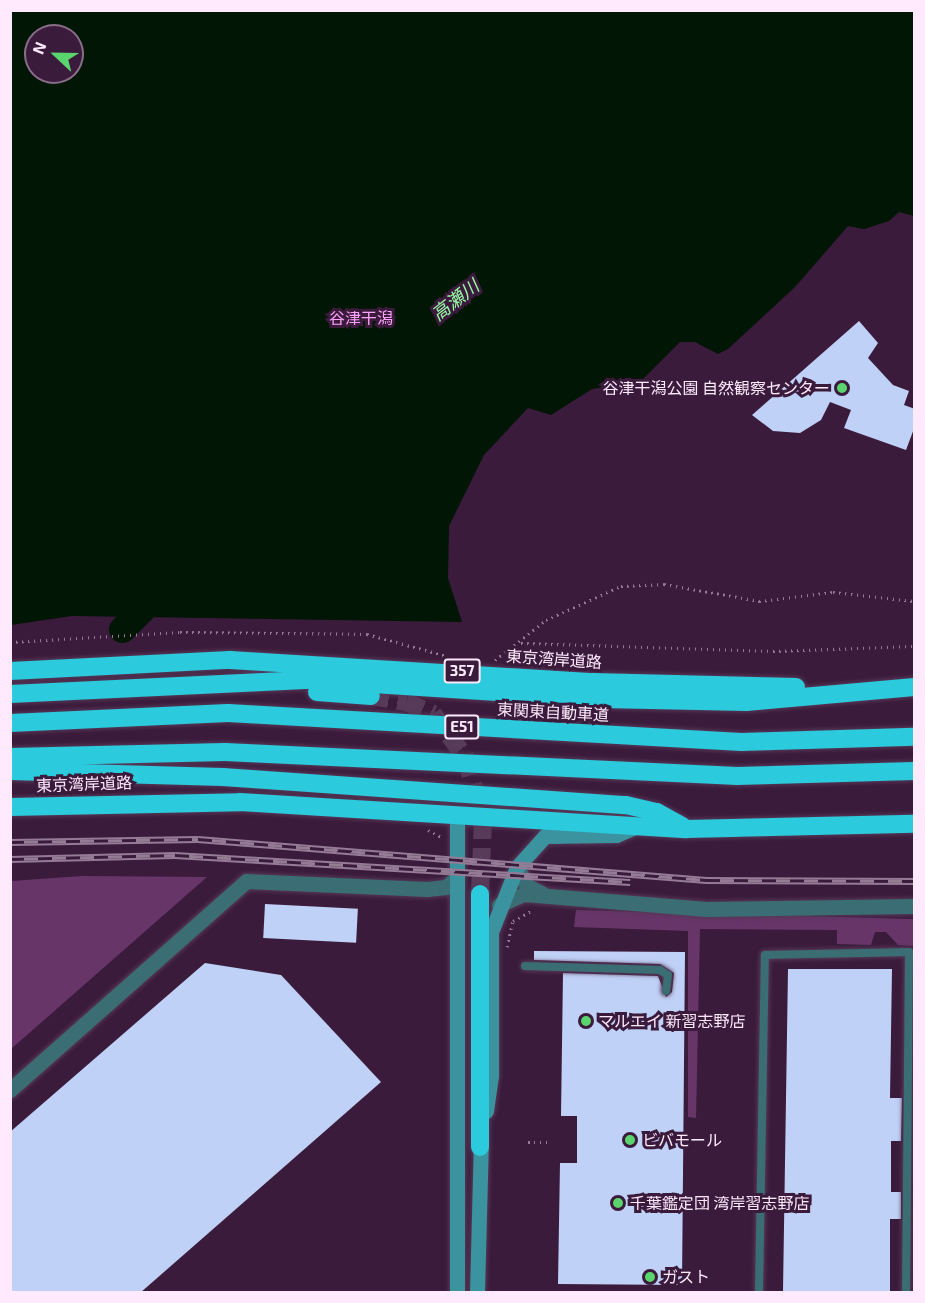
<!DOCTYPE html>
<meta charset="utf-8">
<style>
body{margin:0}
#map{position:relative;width:925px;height:1303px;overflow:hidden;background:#3b1b3c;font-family:"Exo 2","Noto Sans JP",sans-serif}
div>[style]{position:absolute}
.green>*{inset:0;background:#683569}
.water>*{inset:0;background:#011604}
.river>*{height:27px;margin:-13.5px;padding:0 13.5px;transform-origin:13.5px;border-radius:13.5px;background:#011604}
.building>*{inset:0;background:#c0d1f7;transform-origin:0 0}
.highway-tunnel>*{height:18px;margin-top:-9px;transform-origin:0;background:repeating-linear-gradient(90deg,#583a59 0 18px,transparent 0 27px)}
.path>*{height:3px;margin-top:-1.5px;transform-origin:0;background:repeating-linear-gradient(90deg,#947994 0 1.5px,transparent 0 6px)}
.roads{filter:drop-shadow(0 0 2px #563857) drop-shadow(0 0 2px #563857)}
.lane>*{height:8px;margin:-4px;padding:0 4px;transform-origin:4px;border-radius:4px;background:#3a6d74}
.street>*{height:15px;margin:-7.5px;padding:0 7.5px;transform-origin:7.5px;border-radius:7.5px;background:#3a6d74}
.secondary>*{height:15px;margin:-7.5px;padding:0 7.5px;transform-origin:7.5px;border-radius:7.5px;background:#3a939e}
.highway>*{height:18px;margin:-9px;padding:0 9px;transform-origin:9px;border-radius:9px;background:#2bcadc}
.rail>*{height:7px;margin-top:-3.5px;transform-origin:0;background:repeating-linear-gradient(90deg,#3b1b3c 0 14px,#957b96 0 28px);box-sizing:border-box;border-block:2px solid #957b96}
.dots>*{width:16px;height:16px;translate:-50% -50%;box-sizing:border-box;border:3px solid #3b1b3c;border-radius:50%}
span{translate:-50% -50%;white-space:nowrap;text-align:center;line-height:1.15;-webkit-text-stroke:6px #3b1b3c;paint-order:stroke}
.shield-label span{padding:2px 4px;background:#3b1b3c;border:2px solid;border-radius:4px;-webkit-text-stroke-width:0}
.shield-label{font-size:15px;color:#fee9fd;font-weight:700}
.park-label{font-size:16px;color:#fca2fc}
.poi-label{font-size:16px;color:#fee9fd}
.right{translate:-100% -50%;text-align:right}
.left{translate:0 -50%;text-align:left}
.street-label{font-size:16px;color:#fee9fd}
.water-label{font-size:18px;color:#97fca3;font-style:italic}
.frame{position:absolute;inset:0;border:12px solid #fee9fd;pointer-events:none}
.north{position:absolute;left:24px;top:24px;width:60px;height:60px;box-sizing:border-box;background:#3b1b3c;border:2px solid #896d89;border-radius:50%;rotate:292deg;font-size:16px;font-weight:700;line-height:24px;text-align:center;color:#fee9fd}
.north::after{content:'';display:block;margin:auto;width:21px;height:27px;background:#5ad56e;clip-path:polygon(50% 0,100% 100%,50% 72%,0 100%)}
</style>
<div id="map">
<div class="green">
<div style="clip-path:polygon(82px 876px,207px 877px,11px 1049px,11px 881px)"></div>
<div style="clip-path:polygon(576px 910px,914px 919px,914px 946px,898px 945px,886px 932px,875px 932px,871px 945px,837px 944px,837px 930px,700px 929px,696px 1118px,688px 1117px,688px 931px,574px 927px)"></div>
</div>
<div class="water">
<div style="clip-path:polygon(evenodd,10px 11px,914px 11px,914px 216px,899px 212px,889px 221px,864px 229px,848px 226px,795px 287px,728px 349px,718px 354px,695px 342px,680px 342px,642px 380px,592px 389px,551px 415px,528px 408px,484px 455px,449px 526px,448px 578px,462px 622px,72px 616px,11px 625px,10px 11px,36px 36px,72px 36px,72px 72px,36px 72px,36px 36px)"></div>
</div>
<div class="river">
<div style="left:122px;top:629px;width:52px;rotate:-45deg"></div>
</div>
<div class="building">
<div style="clip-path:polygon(859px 321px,878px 343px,868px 358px,893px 385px,909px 391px,904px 405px,915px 409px,915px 426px,906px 450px,844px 428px,851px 410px,830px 402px,821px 420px,800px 433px,773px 431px,752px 415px)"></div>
<div style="left:265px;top:904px;width:93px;height:34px;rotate:3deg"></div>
<div style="clip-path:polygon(534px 951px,685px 952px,682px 1285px,558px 1284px,560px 1163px,577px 1163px,577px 1116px,561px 1116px,563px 973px,658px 976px,666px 997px,672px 992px,674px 973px,660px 964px,534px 960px)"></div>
<div style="clip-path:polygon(205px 963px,281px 975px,381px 1082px,140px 1293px,10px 1293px,10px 1132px)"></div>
<div style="clip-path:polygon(788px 969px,892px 969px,890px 1098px,902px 1098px,901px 1141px,891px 1141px,891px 1192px,901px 1192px,901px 1219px,890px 1219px,890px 1291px,783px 1291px)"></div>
</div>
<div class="highway-tunnel">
<div style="left:371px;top:696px;width:36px;rotate:10deg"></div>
<div style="left:406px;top:702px;width:30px;rotate:24deg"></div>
<div style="left:433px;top:714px;width:55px;rotate:53.1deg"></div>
<div style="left:466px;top:758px;width:65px;rotate:74.9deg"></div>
<div style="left:483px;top:821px;width:73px;rotate:92.4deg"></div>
</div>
<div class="path">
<div style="left:10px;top:642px;width:170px;rotate:-3.4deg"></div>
<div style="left:180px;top:632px;width:187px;rotate:0.6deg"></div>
<div style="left:367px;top:634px;width:83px;rotate:15.4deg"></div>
<div style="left:521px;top:643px;width:252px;rotate:1.8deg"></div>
<div style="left:773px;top:651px;width:141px;rotate:-2deg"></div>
<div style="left:495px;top:660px;width:65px;rotate:-38.1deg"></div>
<div style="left:546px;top:620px;width:82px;rotate:-24.4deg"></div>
<div style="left:621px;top:586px;width:43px;rotate:-2.7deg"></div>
<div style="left:664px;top:584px;width:97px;rotate:10.1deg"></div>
<div style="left:759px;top:601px;width:75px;rotate:-6.9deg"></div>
<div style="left:833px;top:592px;width:81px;rotate:6.3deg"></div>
<div style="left:428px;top:830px;width:17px;rotate:28deg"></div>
<div style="left:507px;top:947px;width:27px;rotate:-77deg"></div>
<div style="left:513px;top:921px;width:23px;rotate:-29deg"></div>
<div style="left:528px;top:1142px;width:19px"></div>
</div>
<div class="roads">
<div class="lane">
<div style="left:525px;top:966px;width:135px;rotate:1.7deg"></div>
<div style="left:660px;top:970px;width:9px;rotate:32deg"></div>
<div style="left:668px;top:975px;width:16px;rotate:97deg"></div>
<div style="left:759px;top:1292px;width:337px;rotate:-89deg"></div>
<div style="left:765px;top:955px;width:144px;rotate:-1.2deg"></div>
<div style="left:909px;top:952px;width:340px;rotate:90.5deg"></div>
</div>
<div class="street">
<div style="left:517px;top:867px;width:20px;rotate:63deg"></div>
<div style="left:526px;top:885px;width:19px;rotate:28deg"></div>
<div style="left:499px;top:905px;width:27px;rotate:-24deg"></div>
<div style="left:524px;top:894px;width:183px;rotate:4.7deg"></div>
<div style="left:706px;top:909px;width:208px;rotate:-0.8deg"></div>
<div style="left:10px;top:1090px;width:315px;rotate:-41.5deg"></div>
<div style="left:246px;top:881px;width:181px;rotate:2.5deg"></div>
<div style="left:427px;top:889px;width:19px;rotate:-6deg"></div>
<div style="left:446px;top:887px;width:12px;rotate:-42deg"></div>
</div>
<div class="secondary">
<div style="left:457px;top:815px;width:477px;rotate:90deg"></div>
<div style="left:486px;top:1111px;width:35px;rotate:-82deg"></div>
<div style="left:491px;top:1076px;width:144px;rotate:-90deg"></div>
<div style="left:491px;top:932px;width:70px;rotate:-68.2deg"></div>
<div style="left:517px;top:867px;width:42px;rotate:-47.9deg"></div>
<div style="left:545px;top:836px;width:71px;rotate:-0.8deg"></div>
<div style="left:616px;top:835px;width:21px;rotate:-23deg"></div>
<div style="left:477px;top:1292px;width:154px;rotate:-88.5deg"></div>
</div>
<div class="highway">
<div style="left:10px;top:671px;width:220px;rotate:-2.9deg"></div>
<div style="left:230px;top:660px;width:364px;rotate:3.5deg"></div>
<div style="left:593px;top:682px;width:203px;rotate:1.4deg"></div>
<div style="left:317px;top:692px;width:54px;rotate:4.2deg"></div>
<div style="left:10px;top:694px;width:301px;rotate:-2.7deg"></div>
<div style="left:311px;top:680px;width:292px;rotate:3.7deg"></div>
<div style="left:602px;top:699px;width:144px;rotate:1.2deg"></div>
<div style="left:746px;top:702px;width:169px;rotate:-5.1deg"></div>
<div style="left:10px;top:723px;width:218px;rotate:-2.6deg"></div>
<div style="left:228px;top:713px;width:514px;rotate:3.24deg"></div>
<div style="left:741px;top:742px;width:173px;rotate:-1.7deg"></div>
<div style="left:10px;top:757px;width:215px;rotate:-1.3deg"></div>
<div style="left:225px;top:752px;width:513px;rotate:2.68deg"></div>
<div style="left:737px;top:776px;width:177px;rotate:-1.6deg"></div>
<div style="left:10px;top:771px;width:213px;rotate:1.6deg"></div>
<div style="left:223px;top:777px;width:404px;rotate:4deg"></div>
<div style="left:626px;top:805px;width:32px;rotate:13deg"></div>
<div style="left:657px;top:812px;width:29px;rotate:29deg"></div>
<div style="left:10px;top:807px;width:230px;rotate:-1.2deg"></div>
<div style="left:240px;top:802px;width:447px;rotate:3.5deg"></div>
<div style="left:686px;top:829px;width:228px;rotate:-1.3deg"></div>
<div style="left:480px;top:1147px;width:253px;rotate:-90deg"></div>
</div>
</div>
<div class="rail">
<div style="left:10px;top:842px;width:188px;rotate:-0.9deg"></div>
<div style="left:198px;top:839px;width:510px;rotate:4.61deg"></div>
<div style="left:706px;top:880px;width:208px;rotate:0.3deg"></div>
<div style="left:10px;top:859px;width:165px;rotate:-1.4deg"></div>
<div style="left:175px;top:855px;width:456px;rotate:3.4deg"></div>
</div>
<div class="dots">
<div style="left:842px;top:388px;background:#5ad56e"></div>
<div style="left:586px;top:1021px;background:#5ad56e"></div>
<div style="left:630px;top:1140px;background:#5ad56e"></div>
<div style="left:618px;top:1203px;background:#5ad56e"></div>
<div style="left:650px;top:1277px;background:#5ad56e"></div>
</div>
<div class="shield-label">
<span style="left:462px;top:671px">357</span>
<span style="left:462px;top:727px">E51</span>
</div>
<div class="park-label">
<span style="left:361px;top:318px">谷津干潟</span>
</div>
<div class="poi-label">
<span class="right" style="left:830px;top:388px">谷津干潟公園 自然観察センター</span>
<span class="left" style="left:598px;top:1021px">マルエイ 新習志野店</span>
<span class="left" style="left:642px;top:1140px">ビバモール</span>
<span class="left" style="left:630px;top:1203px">千葉鑑定団 湾岸習志野店</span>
<span class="left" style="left:662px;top:1277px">ガスト</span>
</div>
<div class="street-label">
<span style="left:554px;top:659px;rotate:4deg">東京湾岸道路</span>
<span style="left:553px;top:712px;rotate:3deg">東関東自動車道</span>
<span style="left:84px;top:784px;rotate:-2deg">東京湾岸道路</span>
</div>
<div class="water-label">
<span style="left:455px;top:300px;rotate:-38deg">高瀬川</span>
</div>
<div class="frame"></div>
<div class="north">N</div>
</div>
